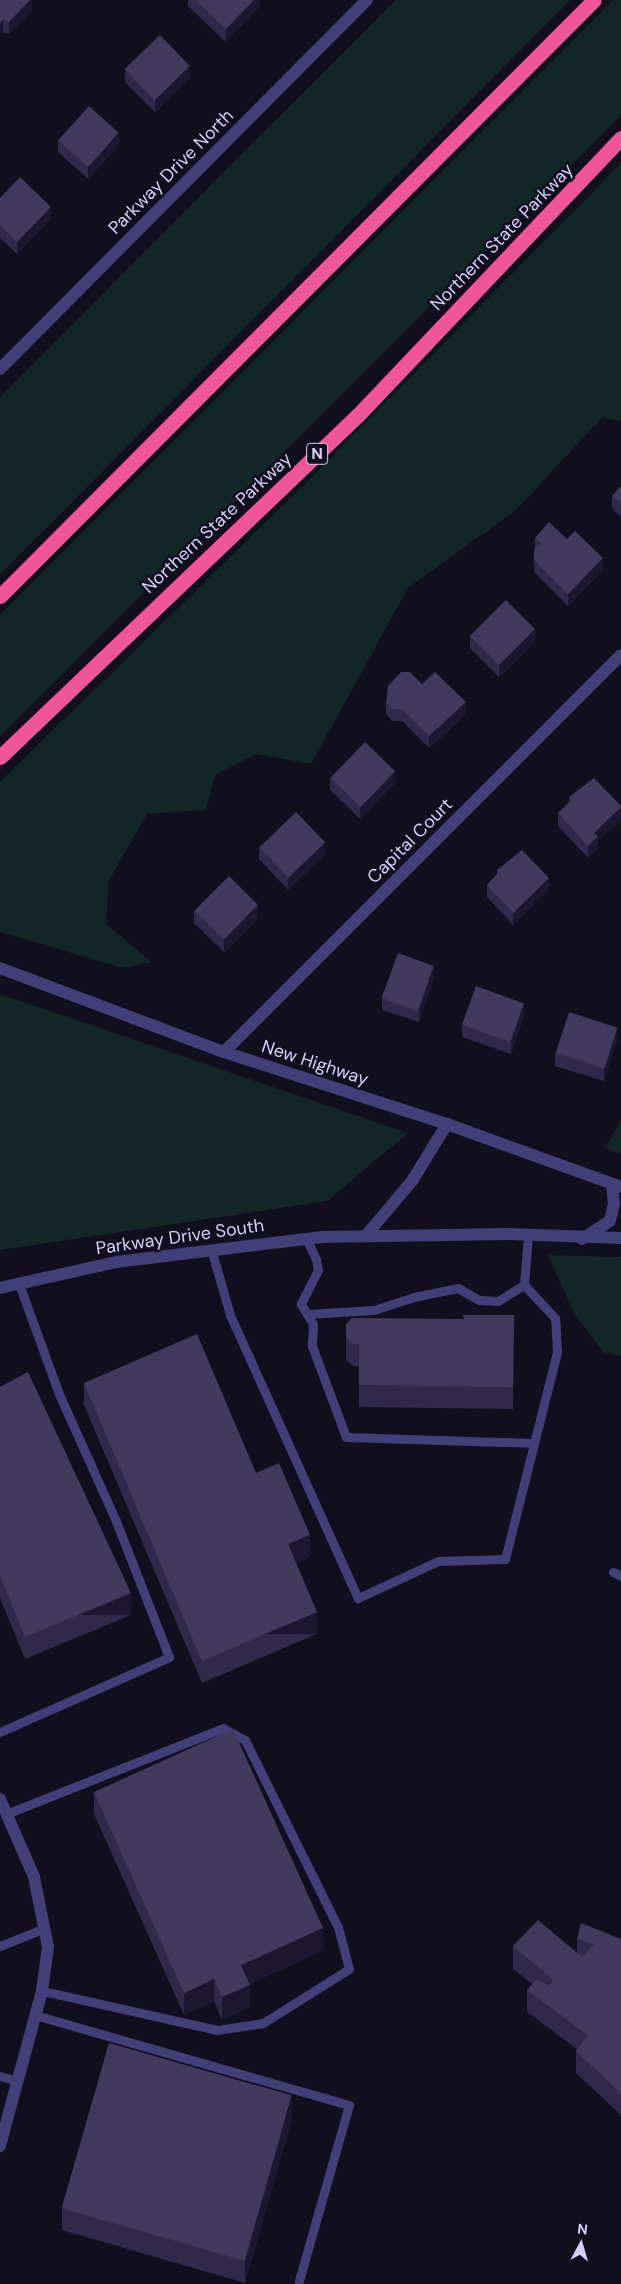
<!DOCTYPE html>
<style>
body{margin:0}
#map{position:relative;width:621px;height:2284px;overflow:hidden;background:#110e1d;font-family:"DM Sans",sans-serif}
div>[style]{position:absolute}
.green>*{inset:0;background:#122627}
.service>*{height:9px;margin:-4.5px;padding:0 4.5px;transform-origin:4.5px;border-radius:4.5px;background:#423e78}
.minor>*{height:12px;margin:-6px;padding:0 6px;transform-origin:6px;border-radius:6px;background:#423e78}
.tertiary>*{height:12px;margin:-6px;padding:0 6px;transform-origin:6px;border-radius:6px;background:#423e78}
.motorway>*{height:15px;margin:-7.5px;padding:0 7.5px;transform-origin:7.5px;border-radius:7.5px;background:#ee5698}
.wall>*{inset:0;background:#302949}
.shaded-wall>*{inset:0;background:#1c1630;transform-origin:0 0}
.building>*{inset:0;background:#423a5c;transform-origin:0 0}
span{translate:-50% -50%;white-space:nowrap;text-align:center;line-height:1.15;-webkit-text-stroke:4.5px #110e1d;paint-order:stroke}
.shield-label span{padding:1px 4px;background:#110e1d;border:1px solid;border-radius:4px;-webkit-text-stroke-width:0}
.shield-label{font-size:16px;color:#d6cffa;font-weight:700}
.street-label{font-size:18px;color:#d6cffa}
.north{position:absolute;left:556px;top:2219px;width:50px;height:50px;-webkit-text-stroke:4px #110e1d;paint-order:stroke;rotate:6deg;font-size:14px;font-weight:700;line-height:20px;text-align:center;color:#d6cffa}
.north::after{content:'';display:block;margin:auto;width:18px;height:22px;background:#d6cffa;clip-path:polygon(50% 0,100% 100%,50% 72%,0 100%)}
</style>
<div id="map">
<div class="green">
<div style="clip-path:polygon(396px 0,570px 0,0 575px,0 397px)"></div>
<div style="clip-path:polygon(613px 0,621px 0,621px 115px,0 736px,0 615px)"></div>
<div style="clip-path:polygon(621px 163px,621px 422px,603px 417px,516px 510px,408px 588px,311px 764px,256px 754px,215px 775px,206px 810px,147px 814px,109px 880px,106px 924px,151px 962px,123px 968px,0 932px,0 782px,310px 479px)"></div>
<div style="clip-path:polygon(0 994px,408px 1133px,327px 1201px,0 1250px)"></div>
<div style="clip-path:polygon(621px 1121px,621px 1154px,605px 1148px)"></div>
<div style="clip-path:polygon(548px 1255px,621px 1257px,621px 1356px,603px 1352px,573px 1311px)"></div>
</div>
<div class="service">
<div style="left:306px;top:1238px;width:23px;rotate:65deg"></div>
<div style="left:316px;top:1259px;width:11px;rotate:80deg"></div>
<div style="left:318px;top:1270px;width:38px;rotate:117deg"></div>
<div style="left:301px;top:1304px;width:23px;rotate:59deg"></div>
<div style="left:313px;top:1324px;width:22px;rotate:93deg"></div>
<div style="left:312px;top:1346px;width:97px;rotate:69.5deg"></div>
<div style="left:346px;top:1437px;width:187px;rotate:1.8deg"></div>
<div style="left:211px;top:1249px;width:69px;rotate:73.9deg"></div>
<div style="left:230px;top:1315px;width:311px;rotate:65.7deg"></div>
<div style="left:358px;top:1598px;width:88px;rotate:-24.8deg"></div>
<div style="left:438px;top:1561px;width:67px;rotate:-1.7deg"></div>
<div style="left:505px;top:1559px;width:213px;rotate:-75.9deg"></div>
<div style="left:557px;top:1352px;width:34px;rotate:-93deg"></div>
<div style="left:555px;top:1318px;width:45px;rotate:-133.2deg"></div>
<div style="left:524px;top:1285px;width:50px;rotate:-85.4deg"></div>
<div style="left:307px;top:1314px;width:67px;rotate:-3.4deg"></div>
<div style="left:374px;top:1310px;width:42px;rotate:-18deg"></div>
<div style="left:414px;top:1297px;width:45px;rotate:-11.6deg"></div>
<div style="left:458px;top:1288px;width:24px;rotate:30deg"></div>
<div style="left:479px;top:1300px;width:19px;rotate:3deg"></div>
<div style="left:498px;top:1301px;width:31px;rotate:-32deg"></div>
<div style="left:613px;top:1572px;width:9px;rotate:27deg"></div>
<div style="left:0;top:1732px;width:185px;rotate:-23.9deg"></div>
<div style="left:169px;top:1657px;width:146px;rotate:-111.3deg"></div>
<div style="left:116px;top:1521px;width:139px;rotate:-114.2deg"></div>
<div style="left:59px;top:1394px;width:117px;rotate:-110deg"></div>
<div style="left:6px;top:1814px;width:233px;rotate:-21.6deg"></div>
<div style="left:223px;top:1728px;width:25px;rotate:29deg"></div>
<div style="left:245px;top:1740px;width:209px;rotate:63.6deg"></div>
<div style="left:338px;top:1927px;width:43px;rotate:75.3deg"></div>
<div style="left:349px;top:1969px;width:102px;rotate:147.9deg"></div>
<div style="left:263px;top:2023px;width:47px;rotate:171.3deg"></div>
<div style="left:217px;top:2030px;width:179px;rotate:-167.4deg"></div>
<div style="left:0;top:1946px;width:48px;rotate:-21.8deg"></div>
<div style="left:35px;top:2015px;width:327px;rotate:16deg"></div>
<div style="left:349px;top:2105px;width:183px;rotate:105.9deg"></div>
<div style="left:0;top:2076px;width:18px;rotate:16deg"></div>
</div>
<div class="minor">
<div style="left:0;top:369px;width:520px;rotate:-45.16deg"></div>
<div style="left:224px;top:1052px;width:561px;rotate:-45deg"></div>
<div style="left:0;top:1799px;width:85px;rotate:66.4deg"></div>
<div style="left:34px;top:1877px;width:71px;rotate:78.7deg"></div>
<div style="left:48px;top:1947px;width:44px;rotate:97.8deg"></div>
<div style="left:42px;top:1991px;width:161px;rotate:105.2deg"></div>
</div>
<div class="tertiary">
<div style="left:0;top:968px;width:239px;rotate:20.6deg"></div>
<div style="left:224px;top:1052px;width:234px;rotate:17.9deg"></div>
<div style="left:447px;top:1124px;width:185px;rotate:19.9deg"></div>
<div style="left:368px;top:1233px;width:68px;rotate:-49.8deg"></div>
<div style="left:412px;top:1181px;width:67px;rotate:-58.4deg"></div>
<div style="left:582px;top:1239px;width:33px;rotate:-33deg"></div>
<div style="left:610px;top:1221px;width:17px;rotate:-77deg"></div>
<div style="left:614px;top:1204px;width:20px;rotate:-96deg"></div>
<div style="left:0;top:1288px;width:119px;rotate:-12.6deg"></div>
<div style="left:116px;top:1262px;width:208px;rotate:-6.9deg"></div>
<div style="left:322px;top:1237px;width:186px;rotate:-0.9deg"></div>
<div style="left:508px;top:1234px;width:113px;rotate:2deg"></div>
</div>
<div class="motorway">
<div style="left:0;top:596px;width:841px;rotate:-45.1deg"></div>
<div style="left:0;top:757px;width:495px;rotate:-43.7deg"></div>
<div style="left:358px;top:415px;width:382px;rotate:-46.5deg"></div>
</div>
<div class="wall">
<div style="clip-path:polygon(0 0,32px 0,32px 11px,9px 34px,3px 32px,0 35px)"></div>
<div style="clip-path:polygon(188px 0,260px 0,260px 6px,226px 42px,188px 6px)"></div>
<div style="clip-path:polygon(125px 69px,190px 78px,155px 112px,125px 82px)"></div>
<div style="clip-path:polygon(58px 140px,119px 145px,88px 179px,58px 152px)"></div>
<div style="clip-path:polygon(0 198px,51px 219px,17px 254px,0 238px)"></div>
<div style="clip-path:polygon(621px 486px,621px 517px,612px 508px,612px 496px)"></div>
<div style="clip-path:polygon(535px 538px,567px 539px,603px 570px,568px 606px,534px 572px)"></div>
<div style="clip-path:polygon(470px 636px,535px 641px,499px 677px,470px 648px)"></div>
<div style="clip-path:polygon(422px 684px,466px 715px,429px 748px,402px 721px,392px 721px,386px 714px,386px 702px)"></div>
<div style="clip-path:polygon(330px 778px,395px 783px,360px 819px,330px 790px)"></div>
<div style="clip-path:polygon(569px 797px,621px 806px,621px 820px,598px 841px,598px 849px,588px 858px,558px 826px,558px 813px,569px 802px)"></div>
<div style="clip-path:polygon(259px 847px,325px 854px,288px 890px,259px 859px)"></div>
<div style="clip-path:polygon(497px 870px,549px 890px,513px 925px,487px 897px,487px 885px,497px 875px)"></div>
<div style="clip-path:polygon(194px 911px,258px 918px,224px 952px,194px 923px)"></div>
<div style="clip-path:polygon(434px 978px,419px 1022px,382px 1010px,382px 998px)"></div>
<div style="clip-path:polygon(524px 1015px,511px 1054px,462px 1037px,462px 1025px)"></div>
<div style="clip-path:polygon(617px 1040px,604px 1081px,555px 1066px,555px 1053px)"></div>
<div style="clip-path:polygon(514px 1315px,513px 1409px,359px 1407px,359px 1366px,353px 1366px,346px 1360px,346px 1324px,463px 1319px)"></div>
<div style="clip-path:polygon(84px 1383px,256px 1473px,310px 1557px,296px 1563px,317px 1634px,202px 1683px,84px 1405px)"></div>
<div style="clip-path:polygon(0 1387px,131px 1615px,25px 1659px,0 1598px)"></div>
<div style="clip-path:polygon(94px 1792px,323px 1950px,249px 1984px,250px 2007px,222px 2020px,214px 2001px,184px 2015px,94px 1814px)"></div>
<div style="clip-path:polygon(577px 1939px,621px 1939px,621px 2115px,576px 2073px,576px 2051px,577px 2049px,527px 2012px,527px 1990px,532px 1984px,513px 1969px,513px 1946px,577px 1952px)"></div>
<div style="clip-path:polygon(292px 2118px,245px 2283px,62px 2230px,62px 2208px)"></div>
</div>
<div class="shaded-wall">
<div style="clip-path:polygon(30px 0,32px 0,32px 11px,9px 34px,9px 22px)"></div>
<div style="clip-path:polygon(254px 0,260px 0,260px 6px,226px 42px,226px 29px)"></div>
<div style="clip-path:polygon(3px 19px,3px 32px,0 35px,0 23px)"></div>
<div style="clip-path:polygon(190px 66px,190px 78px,155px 112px,155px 100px)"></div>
<div style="clip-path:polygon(119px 133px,119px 145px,88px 179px,88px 167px)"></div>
<div style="clip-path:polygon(51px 207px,51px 219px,17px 254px,17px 242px)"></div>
<div style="clip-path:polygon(603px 558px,603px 570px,568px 606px,568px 594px)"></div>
<div style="clip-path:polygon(535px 629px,535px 641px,499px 677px,499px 665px)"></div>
<div style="clip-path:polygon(466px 702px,466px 715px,429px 748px,429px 736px)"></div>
<div style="clip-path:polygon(395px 771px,395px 783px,360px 819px,360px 807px)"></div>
<div style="clip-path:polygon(621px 807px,621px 820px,598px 841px,598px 849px,588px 858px,588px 846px,594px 833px)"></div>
<div style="clip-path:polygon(325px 842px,325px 854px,288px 890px,288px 877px)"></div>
<div style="clip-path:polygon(549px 878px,549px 890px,513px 925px,513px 913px)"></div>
<div style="clip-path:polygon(258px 905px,258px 918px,224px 952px,224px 940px)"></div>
<div style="clip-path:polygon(434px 966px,434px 978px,419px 1022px,419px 1010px)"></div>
<div style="clip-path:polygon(524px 1003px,524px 1015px,511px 1054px,511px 1042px)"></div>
<div style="clip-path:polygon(617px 1028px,617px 1040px,604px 1081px,604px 1069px)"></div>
<div style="clip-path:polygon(310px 1535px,310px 1557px,288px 1566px,288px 1544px)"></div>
<div style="left:131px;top:1593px;width:22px;height:115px;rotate:90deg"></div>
<div style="left:317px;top:1612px;width:22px;height:125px;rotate:90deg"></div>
<div style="clip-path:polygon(323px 1928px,323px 1950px,241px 1987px,241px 1965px)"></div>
<div style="clip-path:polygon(214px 1979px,214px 2001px,184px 2015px,184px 1993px)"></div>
<div style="clip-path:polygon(250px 1985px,250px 2007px,222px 2020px,222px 1997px)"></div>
<div style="clip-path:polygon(292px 2095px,292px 2118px,245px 2283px,245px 2261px)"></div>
</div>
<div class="building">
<div style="clip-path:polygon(0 0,30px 0,9px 22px,3px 19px,0 23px)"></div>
<div style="clip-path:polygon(195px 0,254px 0,226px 29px)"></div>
<div style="left:160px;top:35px;width:43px;height:49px;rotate:46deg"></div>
<div style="left:89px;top:106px;width:40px;height:46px;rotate:42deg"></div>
<div style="clip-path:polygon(20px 177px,51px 207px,17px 242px,0 225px,0 198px)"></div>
<div style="clip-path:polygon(621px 486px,621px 504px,612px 496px)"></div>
<div style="clip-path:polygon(549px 522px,567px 539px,575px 531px,603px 558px,568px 594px,534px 560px,534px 550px,541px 543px,535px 538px)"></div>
<div style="left:506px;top:600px;width:41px;height:51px;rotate:45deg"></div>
<div style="clip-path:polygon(401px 672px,410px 672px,422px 684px,435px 672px,466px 702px,429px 736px,402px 709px,392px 709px,386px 702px,388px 686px)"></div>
<div style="left:365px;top:742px;width:42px;height:50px;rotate:44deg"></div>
<div style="clip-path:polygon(594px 778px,621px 806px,621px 807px,594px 833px,598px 836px,588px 846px,558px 813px,572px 800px,569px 797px)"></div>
<div style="left:296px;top:812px;width:42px;height:51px;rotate:46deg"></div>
<div style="clip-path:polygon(522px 850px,549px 878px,513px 913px,487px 885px,499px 872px,497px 870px)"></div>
<div style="left:229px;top:876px;width:41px;height:49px;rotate:45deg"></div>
<div style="left:398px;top:953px;width:38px;height:48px;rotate:20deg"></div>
<div style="left:476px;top:986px;width:51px;height:41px;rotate:20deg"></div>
<div style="left:569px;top:1012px;width:51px;height:43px;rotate:18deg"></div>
<div style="clip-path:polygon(463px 1315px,514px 1315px,513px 1387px,359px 1385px,359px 1344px,353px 1344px,346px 1338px,346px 1324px,352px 1318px,464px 1319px)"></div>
<div style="clip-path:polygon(197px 1334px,256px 1473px,279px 1463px,310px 1535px,288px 1544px,317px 1612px,202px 1661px,84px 1383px)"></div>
<div style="clip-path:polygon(28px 1372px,131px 1593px,25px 1637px,0 1576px,0 1387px)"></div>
<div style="clip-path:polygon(233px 1729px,323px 1928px,241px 1965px,250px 1985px,222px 1997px,214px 1979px,184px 1993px,94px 1792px)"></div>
<div style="clip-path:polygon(538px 1920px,582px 1957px,594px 1944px,577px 1939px,581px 1923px,621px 1939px,621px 2093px,576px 2051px,588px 2035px,527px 1990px,537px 1979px,548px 1986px,553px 1980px,513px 1946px)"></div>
<div style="left:109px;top:2043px;width:190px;height:172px;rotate:16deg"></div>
</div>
<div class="shield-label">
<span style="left:317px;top:454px">N</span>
</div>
<div class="street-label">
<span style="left:171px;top:172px;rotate:-45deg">Parkway Drive North</span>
<span style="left:502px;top:237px;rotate:-46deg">Northern State Parkway</span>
<span style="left:217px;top:523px;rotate:-43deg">Northern State Parkway</span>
<span style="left:410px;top:841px;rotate:-45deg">Capital Court</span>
<span style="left:315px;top:1063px;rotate:18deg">New Highway</span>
<span style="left:180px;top:1237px;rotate:-8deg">Parkway Drive South</span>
</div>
<div class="north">N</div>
</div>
